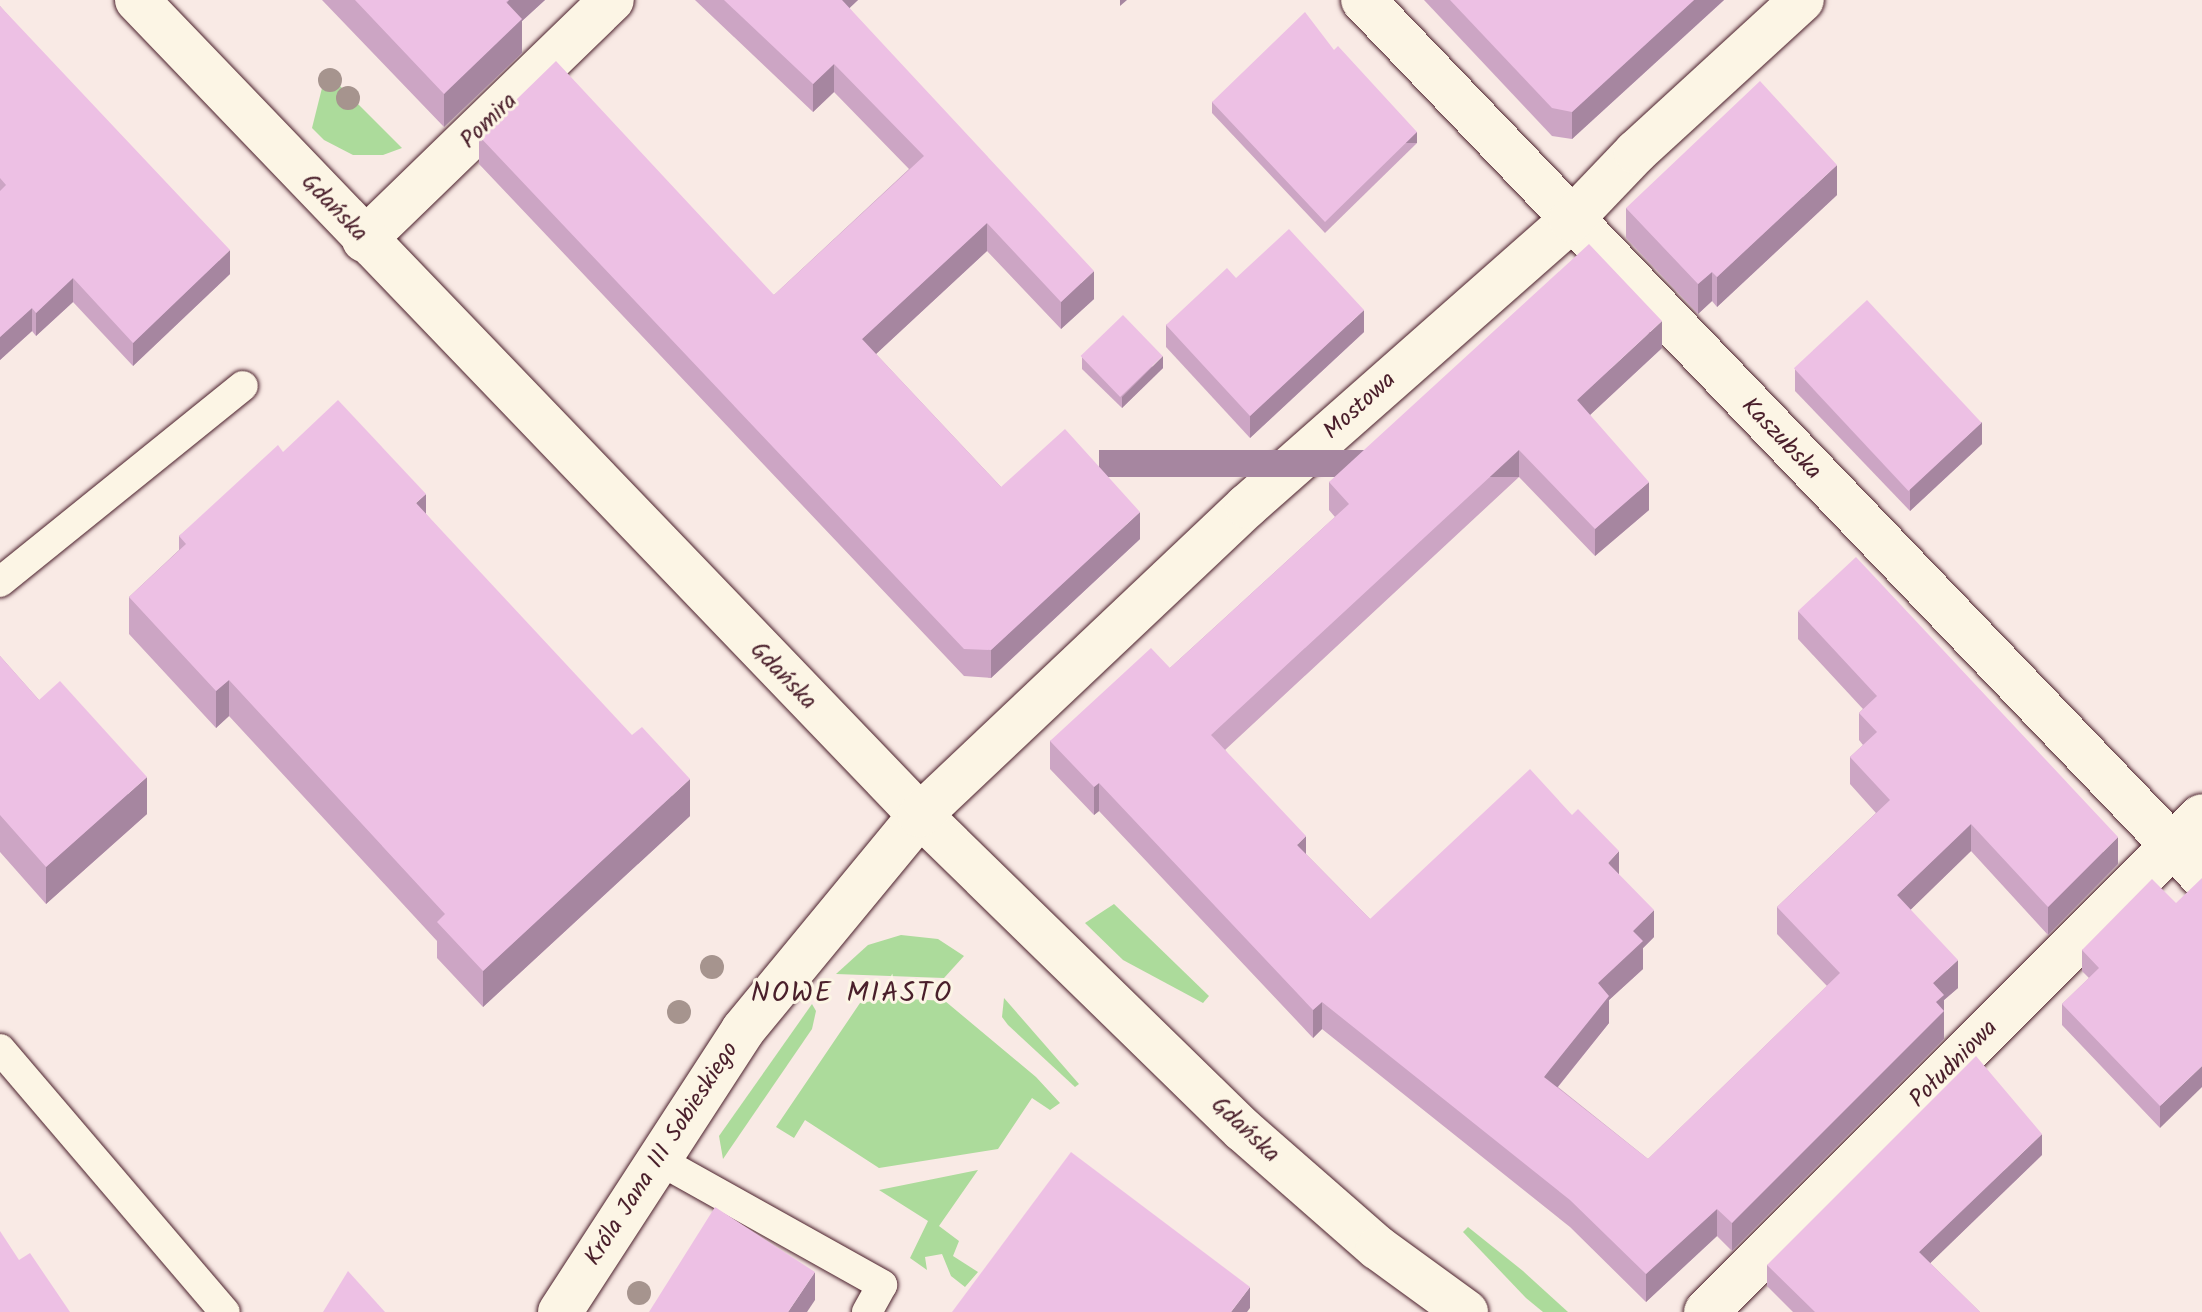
<!DOCTYPE html>
<meta charset="utf-8">
<style>
body{margin:0}
#map{position:relative;width:2202px;height:1312px;overflow:hidden;background:#f9eae5;font-family:Kalam,sans-serif}
div>[style]{position:absolute}
.green>*{inset:0;background:#acdb9b}
.roads{filter:drop-shadow(0 0 2px #4a1f2b) drop-shadow(0 0 2px #4a1f2b)}
.service>*{height:30px;margin:-15px;padding:0 15px;transform-origin:15px;border-radius:15px;background:#fcf5e5}
.minor>*{height:44px;margin:-22px;padding:0 22px;transform-origin:22px;border-radius:22px;background:#fcf5e5}
.tertiary>*{height:44px;margin:-22px;padding:0 22px;transform-origin:22px;border-radius:22px;background:#fcf5e5}
.trees>*{width:24px;height:24px;margin:-12px;border-radius:50%;background:#a6948e}
.wall>*{inset:0;background:#cca5c4}
.shaded-wall>*{inset:0;background:#a686a0;transform-origin:0 0}
.building>*{inset:0;background:#edc0e4;transform-origin:0 0}
span{translate:-50% -50%;white-space:nowrap;text-align:center;line-height:1.15;-webkit-text-stroke:6px #fcf5e5;paint-order:stroke}
.street-label{font-size:24px;color:#4a1f2b}
.quarter-label{font-size:28px;color:#4a1f2b;letter-spacing:2px}
</style>
<div id="map">
<div class="green">
<div style="clip-path:polygon(326px 72px,402px 148px,383px 155px,353px 155px,324px 140px,312px 128px)"></div>
<div style="clip-path:polygon(1114px 904px,1209px 996px,1203px 1003px,1123px 960px,1085px 923px)"></div>
<div style="clip-path:polygon(901px 935px,938px 939px,964px 956px,944px 978px,836px 974px,868px 945px)"></div>
<div style="clip-path:polygon(892px 998px,945px 1001px,1036px 1077px,1060px 1103px,1050px 1110px,1032px 1098px,998px 1149px,879px 1168px,805px 1120px,794px 1138px,776px 1127px,860px 1003px)"></div>
<div style="clip-path:polygon(1004px 998px,1079px 1084px,1075px 1087px,1008px 1025px,1002px 1017px)"></div>
<div style="clip-path:polygon(812px 1004px,816px 1011px,812px 1029px,723px 1159px,719px 1136px)"></div>
<div style="clip-path:polygon(978px 1170px,939px 1226px,959px 1241px,953px 1256px,978px 1272px,965px 1287px,951px 1276px,942px 1254px,925px 1257px,927px 1270px,910px 1258px,928px 1221px,879px 1190px)"></div>
<div style="clip-path:polygon(1468px 1227px,1523px 1271px,1568px 1312px,1543px 1312px,1526px 1298px,1463px 1232px)"></div>
</div>
<div class="roads">
<div class="service">
<div style="left:0;top:582px;width:312px;rotate:-38.9deg"></div>
<div style="left:0;top:1049px;width:346px;rotate:49.5deg"></div>
<div style="left:657px;top:1159px;width:258px;rotate:29.2deg"></div>
<div style="left:882px;top:1285px;width:31px;rotate:119deg"></div>
</div>
<div class="minor">
<div style="left:1363px;top:0;width:1213px;rotate:46.24deg"></div>
<div style="left:364px;top:240px;width:345px;rotate:-44.1deg"></div>
<div style="left:1706px;top:1312px;width:701px;rotate:-45deg"></div>
</div>
<div class="tertiary">
<div style="left:137px;top:0;width:1130px;rotate:46.15deg"></div>
<div style="left:920px;top:815px;width:451px;rotate:44.3deg"></div>
<div style="left:1243px;top:1130px;width:179px;rotate:41.2deg"></div>
<div style="left:1378px;top:1248px;width:109px;rotate:36deg"></div>
<div style="left:560px;top:1312px;width:336px;rotate:-57deg"></div>
<div style="left:743px;top:1030px;width:278px;rotate:-50.5deg"></div>
<div style="left:920px;top:815px;width:450px;rotate:-43.4deg"></div>
<div style="left:1247px;top:506px;width:432px;rotate:-41.4deg"></div>
<div style="left:1571px;top:220px;width:94px;rotate:-46.3deg"></div>
<div style="left:1636px;top:152px;width:225px;rotate:-42.5deg"></div>
</div>
</div>
<div class="trees">
<div style="left:330px;top:80px"></div>
<div style="left:348px;top:98px"></div>
<div style="left:712px;top:967px"></div>
<div style="left:679px;top:1012px"></div>
<div style="left:639px;top:1293px"></div>
</div>
<div class="wall">
<div style="clip-path:polygon(322px 0,545px 0,522px 21px,522px 53px,444px 127px)"></div>
<div style="clip-path:polygon(695px 0,858px 0,849px 8px,1094px 299px,1061px 329px,987px 251px,876px 354px,1001px 487px,1140px 539px,991px 678px,964px 676px,479px 164px,479px 136px,774px 295px,909px 169px,834px 92px,813px 112px)"></div>
<div style="clip-path:polygon(1424px 0,1724px 0,1572px 139px,1552px 136px)"></div>
<div style="clip-path:polygon(0 6px,230px 274px,133px 366px,73px 302px,36px 336px,32px 331px,0 360px)"></div>
<div style="clip-path:polygon(1334px 50px,1417px 143px,1325px 233px,1212px 113px,1212px 102px)"></div>
<div style="clip-path:polygon(1837px 195px,1717px 307px,1712px 301px,1698px 314px,1626px 238px,1626px 208px)"></div>
<div style="clip-path:polygon(1236px 278px,1364px 332px,1250px 438px,1166px 347px,1166px 325px)"></div>
<div style="clip-path:polygon(1662px 348px,1590px 415px,1649px 510px,1595px 556px,1519px 477px,1225px 750px,1306px 854px,1370px 919px,1619px 875px,1654px 937px,1643px 948px,1643px 969px,1609px 1000px,1609px 1023px,1558px 1087px,1648px 1159px,1827px 986px,1777px 934px,1777px 907px,1876px 813px,1850px 784px,1850px 757px,1863px 745px,1859px 740px,1859px 713px,1863px 709px,1798px 639px,1798px 611px,2118px 864px,2048px 935px,1971px 851px,1910px 910px,1958px 988px,1944px 1000px,1944px 1039px,1732px 1251px,1717px 1236px,1646px 1302px,1570px 1227px,1322px 1029px,1313px 1038px,1099px 811px,1094px 815px,1050px 769px,1050px 741px,1170px 668px,1335px 517px,1329px 510px,1329px 482px)"></div>
<div style="clip-path:polygon(1082px 357px,1163px 368px,1122px 408px,1082px 369px)"></div>
<div style="clip-path:polygon(1795px 369px,1982px 444px,1910px 511px,1795px 391px)"></div>
<div style="clip-path:polygon(283px 452px,426px 514px,690px 816px,483px 1007px,437px 958px,437px 941px,229px 716px,216px 728px,129px 634px,129px 597px,179px 550px,179px 536px)"></div>
<div style="clip-path:polygon(0 656px,39px 700px,147px 814px,46px 904px,0 852px)"></div>
<div style="clip-path:polygon(2176px 903px,2160px 1128px,2062px 1025px,2062px 1004px,2089px 978px,2082px 971px,2082px 950px)"></div>
<div style="clip-path:polygon(2042px 1155px,1930px 1263px,1980px 1312px,1793px 1312px,1767px 1286px,1767px 1265px)"></div>
</div>
<div class="shaded-wall">
<div style="clip-path:polygon(509px 0,545px 0,522px 21px,522px 53px,444px 127px,444px 94px)"></div>
<div style="clip-path:polygon(836px 0,858px 0,836px 21px)"></div>
<div style="clip-path:polygon(1120px 0,1127px 0,1120px 6px)"></div>
<div style="clip-path:polygon(1694px 0,1724px 0,1572px 139px,1572px 112px)"></div>
<div style="clip-path:polygon(834px 64px,834px 92px,813px 112px,813px 84px)"></div>
<div style="left:1417px;top:132px;width:11px;height:129px;rotate:90deg"></div>
<div style="clip-path:polygon(1837px 165px,1837px 195px,1717px 307px,1717px 277px)"></div>
<div style="clip-path:polygon(987px 223px,987px 251px,862px 367px,862px 339px)"></div>
<div style="clip-path:polygon(230px 250px,230px 274px,133px 366px,133px 343px)"></div>
<div style="clip-path:polygon(1094px 271px,1094px 299px,1061px 329px,1061px 302px)"></div>
<div style="clip-path:polygon(1712px 272px,1712px 301px,1698px 314px,1698px 284px)"></div>
<div style="clip-path:polygon(73px 278px,73px 302px,36px 336px,36px 313px)"></div>
<div style="clip-path:polygon(32px 308px,32px 331px,0 360px,0 337px)"></div>
<div style="clip-path:polygon(1364px 310px,1364px 332px,1250px 438px,1250px 416px)"></div>
<div style="clip-path:polygon(1662px 321px,1662px 348px,1577px 427px,1577px 400px)"></div>
<div style="clip-path:polygon(1163px 356px,1163px 368px,1122px 408px,1122px 397px)"></div>
<div style="clip-path:polygon(1982px 422px,1982px 444px,1910px 511px,1910px 489px)"></div>
<div style="left:1519px;top:450px;width:27px;height:420px;rotate:90deg"></div>
<div style="clip-path:polygon(1649px 482px,1649px 510px,1595px 556px,1595px 529px)"></div>
<div style="clip-path:polygon(426px 494px,426px 530px,416px 503px)"></div>
<div style="clip-path:polygon(1140px 512px,1140px 539px,991px 678px,991px 650px)"></div>
<div style="clip-path:polygon(229px 680px,229px 716px,216px 728px,216px 691px)"></div>
<div style="clip-path:polygon(147px 777px,147px 814px,46px 904px,46px 867px)"></div>
<div style="clip-path:polygon(690px 779px,690px 816px,483px 1007px,483px 971px)"></div>
<div style="clip-path:polygon(1099px 783px,1099px 811px,1094px 815px,1094px 787px)"></div>
<div style="clip-path:polygon(1971px 824px,1971px 851px,1897px 923px,1897px 895px)"></div>
<div style="clip-path:polygon(1306px 836px,1306px 864px,1297px 845px)"></div>
<div style="clip-path:polygon(2118px 837px,2118px 864px,2048px 935px,2048px 907px)"></div>
<div style="clip-path:polygon(1619px 851px,1619px 879px,1608px 863px)"></div>
<div style="clip-path:polygon(1654px 910px,1654px 937px,1643px 948px,1643px 969px,1609px 1000px,1609px 1023px,1544px 1104px,1544px 1077px,1598px 983px,1633px 931px)"></div>
<div style="clip-path:polygon(1958px 960px,1958px 988px,1944px 1000px,1944px 1039px,1732px 1251px,1732px 1223px,1933px 983px)"></div>
<div style="clip-path:polygon(1322px 1002px,1322px 1029px,1313px 1038px,1313px 1010px)"></div>
<div style="clip-path:polygon(2202px 1066px,2202px 1087px,2160px 1128px,2160px 1106px)"></div>
<div style="clip-path:polygon(2042px 1134px,2042px 1155px,1919px 1274px,1919px 1252px)"></div>
<div style="clip-path:polygon(1717px 1209px,1717px 1236px,1646px 1302px,1646px 1274px)"></div>
<div style="clip-path:polygon(815px 1272px,815px 1300px,807px 1312px,788px 1312px)"></div>
<div style="clip-path:polygon(1250px 1287px,1250px 1308px,1247px 1312px,1231px 1312px)"></div>
</div>
<div class="building">
<div style="clip-path:polygon(355px 0,509px 0,506px 2px,522px 19px,444px 94px)"></div>
<div style="clip-path:polygon(724px 0,842px 0,1094px 271px,1061px 302px,987px 223px,862px 339px,1001px 487px,1065px 429px,1140px 512px,991px 650px,964px 649px,479px 136px,556px 61px,774px 295px,924px 156px,834px 64px,813px 84px)"></div>
<div style="clip-path:polygon(1450px 0,1694px 0,1572px 112px,1552px 108px)"></div>
<div style="clip-path:polygon(0 6px,230px 250px,133px 343px,73px 278px,36px 313px,32px 308px,0 337px,0 191px,6px 185px,0 178px)"></div>
<div style="clip-path:polygon(1305px 12px,1334px 50px,1338px 46px,1417px 132px,1325px 222px,1212px 102px)"></div>
<div style="clip-path:polygon(1760px 81px,1837px 165px,1717px 277px,1712px 272px,1698px 284px,1626px 208px)"></div>
<div style="clip-path:polygon(1289px 229px,1364px 310px,1250px 416px,1166px 325px,1227px 268px,1236px 278px)"></div>
<div style="clip-path:polygon(1589px 244px,1662px 321px,1577px 400px,1649px 482px,1595px 529px,1519px 450px,1211px 735px,1306px 836px,1297px 845px,1370px 919px,1530px 769px,1572px 815px,1578px 809px,1619px 851px,1608px 863px,1654px 910px,1633px 931px,1643px 941px,1598px 983px,1609px 996px,1544px 1077px,1648px 1159px,1840px 973px,1777px 907px,1890px 800px,1850px 757px,1877px 732px,1859px 713px,1877px 696px,1798px 611px,1856px 557px,2118px 837px,2048px 907px,1971px 824px,1897px 895px,1958px 960px,1933px 983px,1944px 995px,1936px 1002px,1944px 1011px,1732px 1223px,1717px 1209px,1646px 1274px,1570px 1200px,1322px 1002px,1313px 1010px,1099px 783px,1094px 787px,1050px 741px,1151px 648px,1170px 668px,1349px 504px,1329px 482px)"></div>
<div style="left:1867px;top:300px;width:168px;height:100px;rotate:47deg"></div>
<div style="left:1123px;top:315px;width:57px;height:59px;rotate:46deg"></div>
<div style="clip-path:polygon(338px 400px,426px 494px,416px 503px,632px 735px,642px 727px,690px 779px,483px 971px,437px 922px,445px 914px,229px 680px,216px 691px,129px 597px,186px 544px,179px 536px,278px 445px,283px 452px)"></div>
<div style="clip-path:polygon(0 656px,39px 700px,60px 681px,147px 777px,46px 867px,0 815px)"></div>
<div style="clip-path:polygon(2202px 878px,2202px 1066px,2160px 1106px,2062px 1004px,2099px 968px,2082px 950px,2152px 879px,2176px 903px)"></div>
<div style="clip-path:polygon(1976px 1056px,2042px 1134px,1919px 1252px,1980px 1312px,1815px 1312px,1767px 1265px)"></div>
<div style="clip-path:polygon(1071px 1152px,1250px 1287px,1231px 1312px,952px 1312px)"></div>
<div style="clip-path:polygon(715px 1207px,815px 1272px,788px 1312px,649px 1312px)"></div>
<div style="clip-path:polygon(0 1231px,19px 1260px,30px 1253px,70px 1312px,0 1312px)"></div>
<div style="clip-path:polygon(348px 1271px,385px 1312px,323px 1312px)"></div>
</div>
<div class="street-label">
<span style="left:489px;top:121px;rotate:-44deg">Pomira</span>
<span style="left:334px;top:208px;rotate:46deg">Gdańska</span>
<span style="left:1360px;top:406px;rotate:-42deg">Mostowa</span>
<span style="left:1781px;top:439px;rotate:46deg">Kaszubska</span>
<span style="left:783px;top:676px;rotate:46deg">Gdańska</span>
<span style="left:1954px;top:1064px;rotate:-45deg">Południowa</span>
<span style="left:1245px;top:1130px;rotate:43deg">Gdańska</span>
<span style="left:662px;top:1154px;rotate:-57deg">Króla Jana III Sobieskiego</span>
</div>
<div class="quarter-label">
<span style="left:852px;top:994px">NOWE MIASTO</span>
</div>
</div>
